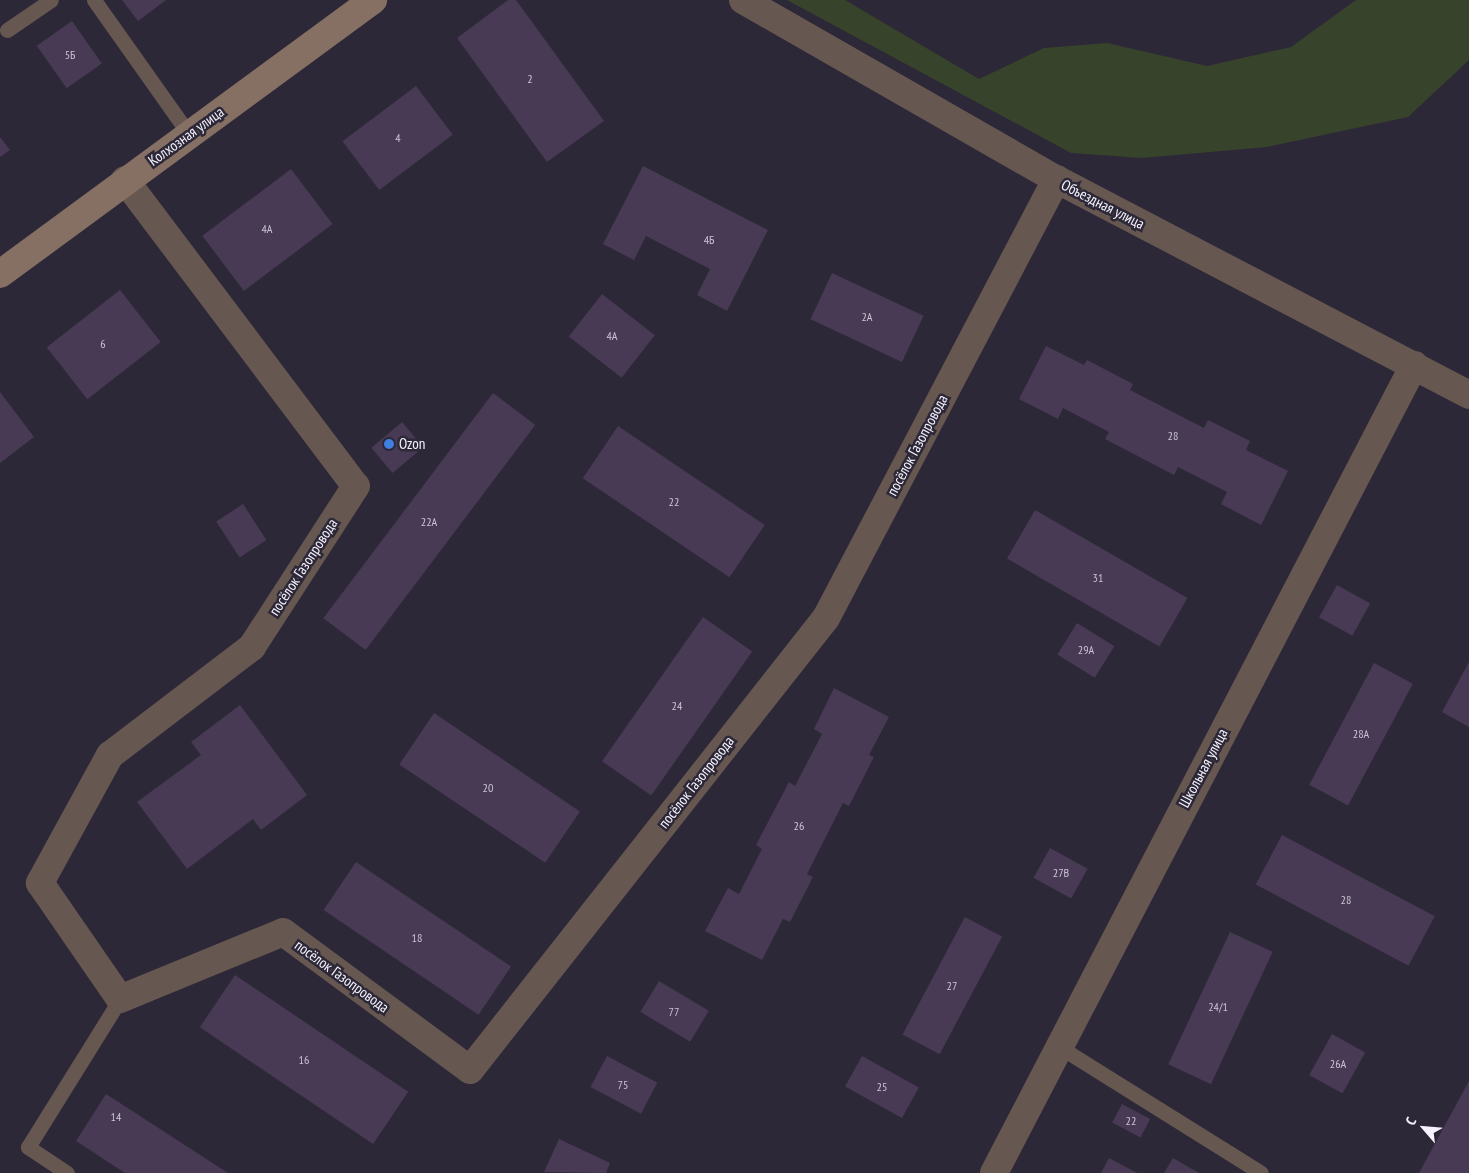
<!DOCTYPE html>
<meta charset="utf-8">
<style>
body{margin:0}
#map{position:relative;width:1469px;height:1173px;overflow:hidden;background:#2d2838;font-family:"PT Sans Narrow",sans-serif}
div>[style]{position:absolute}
.green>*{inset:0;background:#37432a}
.building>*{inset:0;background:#483954;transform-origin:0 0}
.service>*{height:15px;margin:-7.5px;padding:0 7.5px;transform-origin:7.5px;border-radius:7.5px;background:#665750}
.minor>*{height:28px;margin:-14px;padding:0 14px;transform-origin:14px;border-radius:14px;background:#665750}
.secondary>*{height:28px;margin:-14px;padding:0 14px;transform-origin:14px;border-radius:14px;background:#867064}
.dots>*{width:14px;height:14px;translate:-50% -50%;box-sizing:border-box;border:2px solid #2d2838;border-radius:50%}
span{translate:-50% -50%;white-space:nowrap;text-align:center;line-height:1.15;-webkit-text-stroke:5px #2d2838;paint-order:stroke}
.number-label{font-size:12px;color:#cac4d4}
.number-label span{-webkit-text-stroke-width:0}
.street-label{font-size:15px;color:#f6f3fe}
.poi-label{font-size:15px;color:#f6f3fe}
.left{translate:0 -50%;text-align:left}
.north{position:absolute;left:1399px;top:1103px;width:50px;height:50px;-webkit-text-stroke:4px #2d2838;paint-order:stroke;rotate:297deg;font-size:14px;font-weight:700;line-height:20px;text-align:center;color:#f6f3fe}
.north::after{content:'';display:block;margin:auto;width:18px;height:22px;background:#f6f3fe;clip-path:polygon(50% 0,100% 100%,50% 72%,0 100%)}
</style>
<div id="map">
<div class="green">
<div style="clip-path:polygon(787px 0,845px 0,979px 79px,1044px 48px,1107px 43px,1207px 66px,1291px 47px,1356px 0,1469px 0,1469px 60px,1408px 117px,1267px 147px,1142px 158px,1071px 153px)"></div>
</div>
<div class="building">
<div style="clip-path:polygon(122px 0,166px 0,138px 21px)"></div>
<div style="clip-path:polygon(508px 0,516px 0,604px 121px,547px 162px,457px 38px)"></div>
<div style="left:72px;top:21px;width:52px;height:43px;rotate:55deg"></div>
<div style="left:416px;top:86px;width:61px;height:92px;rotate:53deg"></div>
<div style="clip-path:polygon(0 137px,10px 150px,0 157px)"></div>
<div style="clip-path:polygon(643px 166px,768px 230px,727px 311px,697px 295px,710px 269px,646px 236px,634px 260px,603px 244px)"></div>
<div style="left:291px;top:169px;width:69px;height:111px;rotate:53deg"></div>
<div style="left:832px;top:273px;width:101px;height:51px;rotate:25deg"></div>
<div style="left:120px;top:290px;width:66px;height:93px;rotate:52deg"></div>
<div style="left:602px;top:294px;width:67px;height:54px;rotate:38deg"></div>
<div style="clip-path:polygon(1046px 346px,1084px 365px,1087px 360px,1133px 384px,1130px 390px,1204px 428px,1208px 420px,1250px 441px,1246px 450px,1288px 471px,1261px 525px,1221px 504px,1227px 492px,1178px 467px,1174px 475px,1105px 439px,1109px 432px,1063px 408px,1058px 419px,1019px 399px)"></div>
<div style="clip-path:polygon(0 392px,34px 437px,0 463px)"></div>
<div style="left:493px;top:393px;width:53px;height:282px;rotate:37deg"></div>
<div style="left:402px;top:422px;width:33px;height:40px;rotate:50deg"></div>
<div style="left:618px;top:426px;width:177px;height:63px;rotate:34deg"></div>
<div style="left:243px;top:504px;width:43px;height:32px;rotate:57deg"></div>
<div style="left:1035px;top:510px;width:176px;height:56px;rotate:30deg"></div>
<div style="left:1337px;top:585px;width:38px;height:37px;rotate:29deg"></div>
<div style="left:703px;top:617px;width:60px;height:176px;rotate:35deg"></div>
<div style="left:1077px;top:623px;width:44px;height:37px;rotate:32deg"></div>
<div style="clip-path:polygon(1469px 662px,1469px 727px,1442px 712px)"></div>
<div style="left:1374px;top:663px;width:44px;height:138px;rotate:28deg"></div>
<div style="clip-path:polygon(834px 688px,889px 717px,869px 755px,874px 757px,849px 806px,843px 803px,807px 874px,813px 877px,790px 922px,783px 919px,762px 960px,705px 931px,728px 888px,739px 894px,762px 849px,756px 845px,789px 782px,795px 786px,822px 734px,814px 729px)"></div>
<div style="clip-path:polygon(240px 705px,307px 795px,261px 830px,253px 819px,187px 869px,137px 802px,201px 755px,191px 742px)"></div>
<div style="left:434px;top:713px;width:176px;height:62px;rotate:34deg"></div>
<div style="left:1282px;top:835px;width:173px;height:56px;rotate:28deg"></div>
<div style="left:1050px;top:848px;width:43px;height:34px;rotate:29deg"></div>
<div style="left:356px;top:862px;width:187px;height:58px;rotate:34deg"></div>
<div style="left:965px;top:917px;width:42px;height:133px;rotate:28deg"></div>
<div style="left:1230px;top:932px;width:47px;height:146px;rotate:25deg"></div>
<div style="left:235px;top:975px;width:209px;height:63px;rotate:34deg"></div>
<div style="left:659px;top:981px;width:58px;height:36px;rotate:31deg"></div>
<div style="left:1332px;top:1034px;width:38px;height:47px;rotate:29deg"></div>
<div style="left:607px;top:1056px;width:57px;height:35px;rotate:28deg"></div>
<div style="left:862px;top:1056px;width:65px;height:35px;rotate:29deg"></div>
<div style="clip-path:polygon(1469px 1081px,1469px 1173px,1419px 1173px)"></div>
<div style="clip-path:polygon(106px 1094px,228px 1173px,125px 1173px,76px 1141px)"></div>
<div style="left:1122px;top:1104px;width:32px;height:21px;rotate:28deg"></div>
<div style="clip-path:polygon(559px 1139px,610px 1163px,606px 1173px,544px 1172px)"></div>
<div style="clip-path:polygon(1109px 1158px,1137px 1173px,1101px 1173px)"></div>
<div style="clip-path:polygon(1173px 1158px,1199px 1173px,1164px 1173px)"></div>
</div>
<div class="service">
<div style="left:94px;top:0;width:164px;rotate:54.7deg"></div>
<div style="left:7px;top:30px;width:53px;rotate:-34.3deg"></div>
<div style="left:1058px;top:1046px;width:239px;rotate:32deg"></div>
<div style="left:67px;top:1173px;width:47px;rotate:-146.3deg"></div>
<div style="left:28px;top:1147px;width:174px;rotate:-58.1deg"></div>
</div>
<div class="minor">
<div style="left:743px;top:0;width:361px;rotate:29.8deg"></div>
<div style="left:1056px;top:179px;width:466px;rotate:27.6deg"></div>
<div style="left:125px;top:180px;width:383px;rotate:53deg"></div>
<div style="left:356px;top:486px;width:192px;rotate:122.9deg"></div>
<div style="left:252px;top:647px;width:178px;rotate:142.7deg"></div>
<div style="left:110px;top:755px;width:146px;rotate:118.7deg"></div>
<div style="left:40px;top:883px;width:141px;rotate:55.4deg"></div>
<div style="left:120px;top:999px;width:176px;rotate:-22.3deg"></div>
<div style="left:283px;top:932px;width:232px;rotate:36.4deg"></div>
<div style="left:470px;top:1070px;width:575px;rotate:-51.78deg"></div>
<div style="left:826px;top:618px;width:496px;rotate:-62.3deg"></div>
<div style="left:994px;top:1173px;width:911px;rotate:-62.53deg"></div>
</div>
<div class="secondary">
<div style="left:0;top:274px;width:463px;rotate:-36.3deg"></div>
</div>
<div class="dots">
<div style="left:389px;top:444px;background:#3f7fe0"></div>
</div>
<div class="number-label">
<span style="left:70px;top:55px">5Б</span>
<span style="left:530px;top:79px">2</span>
<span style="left:398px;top:138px">4</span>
<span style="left:267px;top:229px">4А</span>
<span style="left:709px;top:240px">4Б</span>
<span style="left:867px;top:317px">2А</span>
<span style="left:612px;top:336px">4А</span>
<span style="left:103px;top:344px">6</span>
<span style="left:1173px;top:436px">28</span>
<span style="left:674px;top:502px">22</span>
<span style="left:429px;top:522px">22А</span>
<span style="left:1098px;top:578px">31</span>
<span style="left:1086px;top:650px">29А</span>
<span style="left:677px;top:706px">24</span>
<span style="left:1361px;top:734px">28А</span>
<span style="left:488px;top:788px">20</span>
<span style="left:799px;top:826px">26</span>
<span style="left:1061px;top:873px">27В</span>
<span style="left:1346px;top:900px">28</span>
<span style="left:417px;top:938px">18</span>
<span style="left:952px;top:986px">27</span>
<span style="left:1218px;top:1007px">24/1</span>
<span style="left:674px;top:1012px">77</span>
<span style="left:304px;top:1060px">16</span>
<span style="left:1338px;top:1064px">26А</span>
<span style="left:623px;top:1085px">75</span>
<span style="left:882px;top:1087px">25</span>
<span style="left:116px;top:1117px">14</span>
<span style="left:1131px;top:1121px">22</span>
</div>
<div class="street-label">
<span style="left:186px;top:136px;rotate:-36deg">Колхозная улица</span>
<span style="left:1103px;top:204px;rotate:27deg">Объездная улица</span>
<span style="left:917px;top:445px;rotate:-62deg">посёлок Газопровода</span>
<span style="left:303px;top:567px;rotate:-57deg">посёлок Газопровода</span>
<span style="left:1203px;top:768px;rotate:-62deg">Школьная улица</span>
<span style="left:696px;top:782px;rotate:-52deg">посёлок Газопровода</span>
<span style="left:342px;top:976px;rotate:36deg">посёлок Газопровода</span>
</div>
<div class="poi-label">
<span class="left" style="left:399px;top:444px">Ozon</span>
</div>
<div class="north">С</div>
</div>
